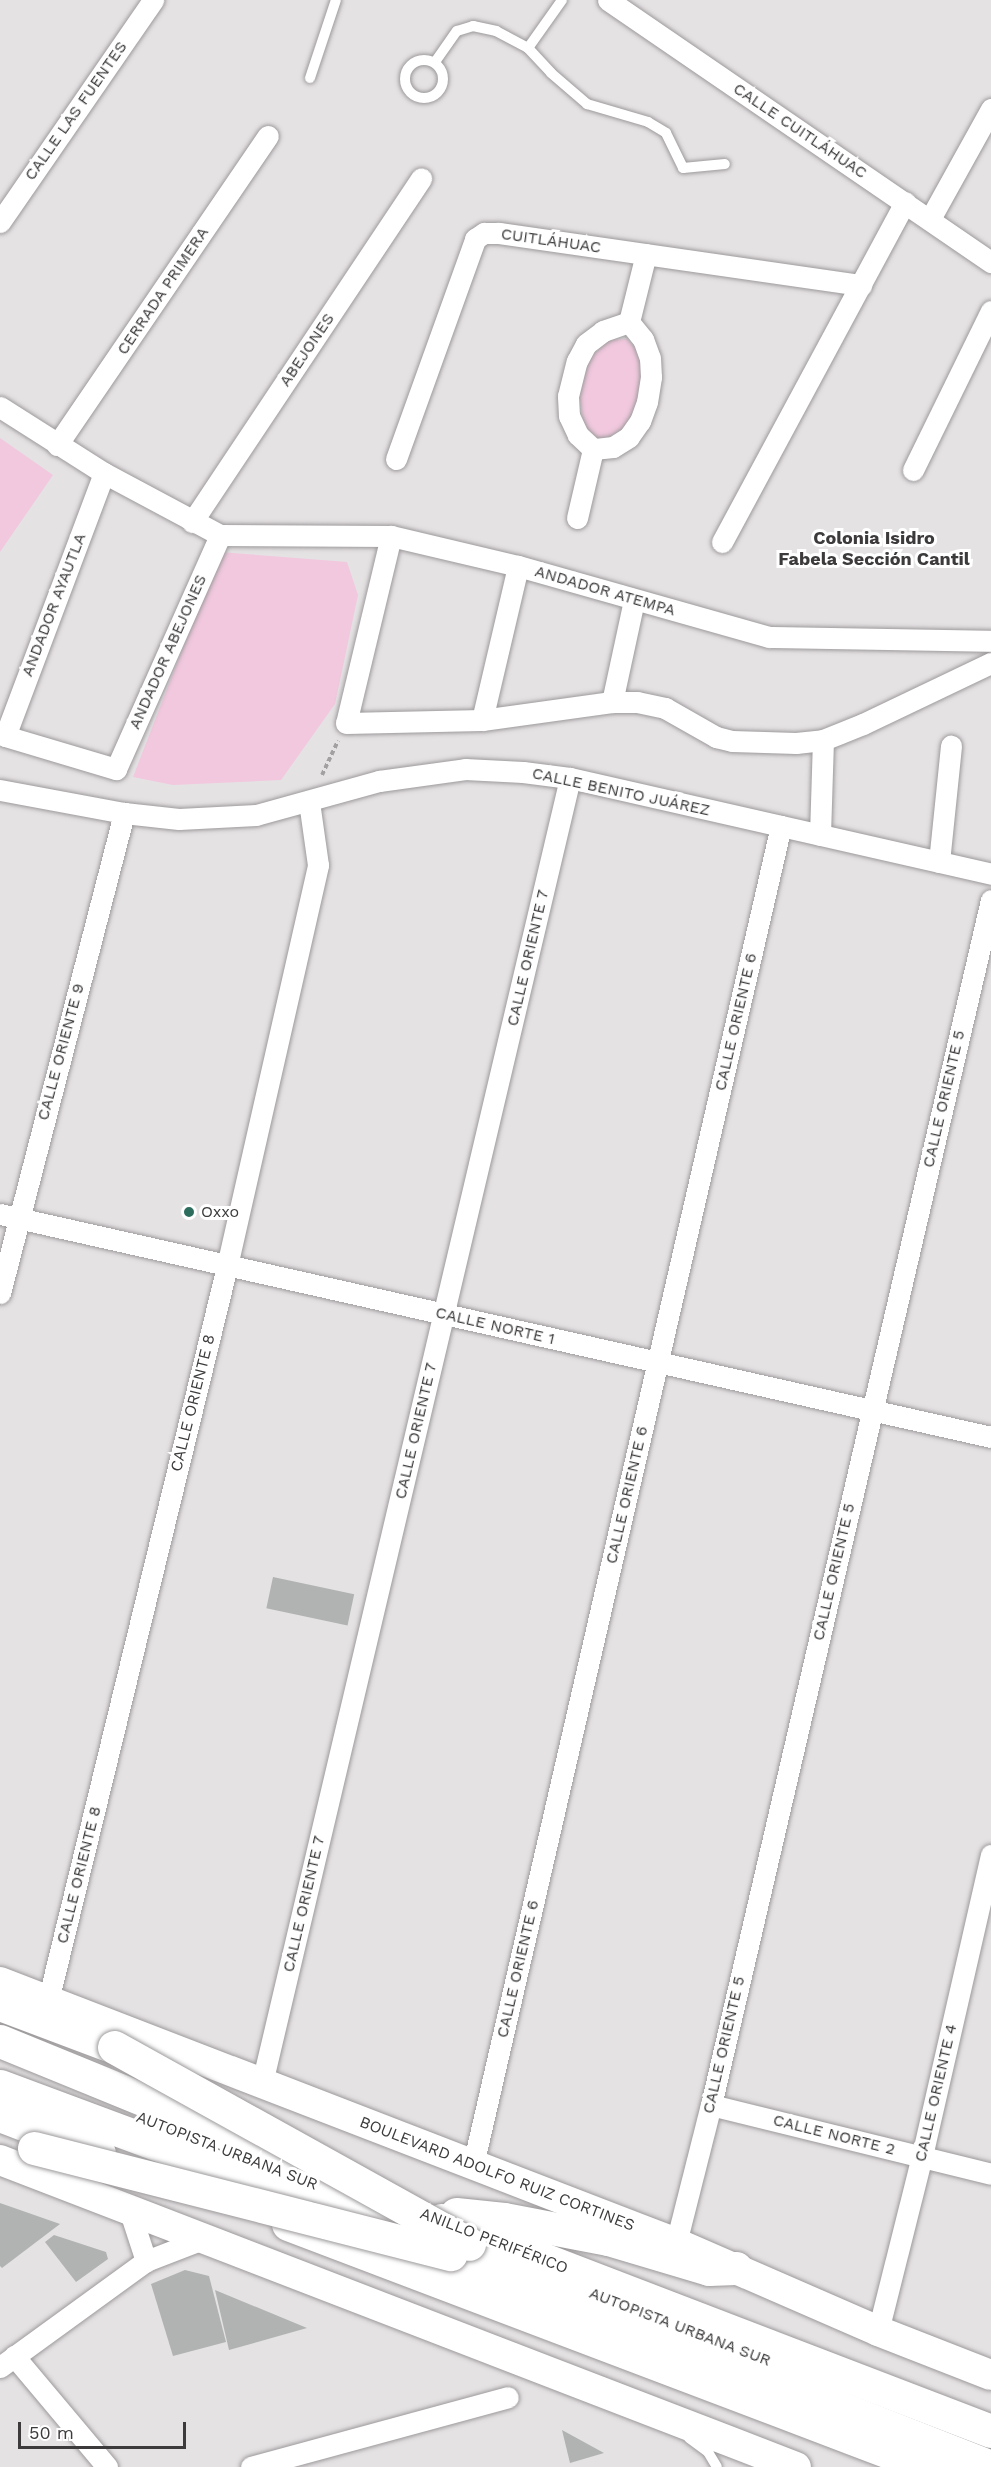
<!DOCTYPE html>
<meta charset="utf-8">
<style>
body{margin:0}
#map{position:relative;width:991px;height:2467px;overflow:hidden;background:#e5e2e4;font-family:"Work Sans",sans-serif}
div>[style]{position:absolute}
.green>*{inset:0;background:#f1c8de}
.building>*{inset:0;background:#b0b3b2;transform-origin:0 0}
.path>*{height:4px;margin-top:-2px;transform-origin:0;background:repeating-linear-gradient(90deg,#a2a0a1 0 4.5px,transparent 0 7.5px)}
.roads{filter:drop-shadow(0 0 2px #9d9a9b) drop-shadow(0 0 2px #9d9a9b)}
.service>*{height:10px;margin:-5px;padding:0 5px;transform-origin:5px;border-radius:5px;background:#fff}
.service>.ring{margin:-5px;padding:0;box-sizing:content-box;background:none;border:10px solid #fff;border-radius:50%}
.minor>*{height:21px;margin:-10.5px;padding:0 10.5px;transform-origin:10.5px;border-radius:10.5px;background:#fff}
.secondary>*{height:30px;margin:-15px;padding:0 15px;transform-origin:15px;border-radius:15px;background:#fff}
.motorway>*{height:33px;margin:-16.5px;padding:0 16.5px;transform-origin:16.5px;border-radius:16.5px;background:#fff}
.bridges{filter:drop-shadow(0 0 2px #9d9a9b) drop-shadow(0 0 2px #9d9a9b)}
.motorway-bridge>*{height:33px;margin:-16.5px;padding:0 16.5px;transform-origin:16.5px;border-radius:16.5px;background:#fff}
.dots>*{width:16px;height:16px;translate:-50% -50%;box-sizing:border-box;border:3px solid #fff;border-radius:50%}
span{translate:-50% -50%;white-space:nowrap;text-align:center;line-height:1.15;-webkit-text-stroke:6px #fff;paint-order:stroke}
.street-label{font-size:16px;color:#3c3a3b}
.poi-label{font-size:16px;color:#3c3a3b}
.left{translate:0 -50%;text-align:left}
.neighbourhood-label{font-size:18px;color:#3c3a3b;font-weight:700}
.scale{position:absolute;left:18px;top:2422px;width:168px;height:27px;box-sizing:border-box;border:3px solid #3c3a3b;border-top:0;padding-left:8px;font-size:18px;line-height:21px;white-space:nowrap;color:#3c3a3b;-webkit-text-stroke:4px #fff;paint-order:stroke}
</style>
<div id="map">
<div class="green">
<div style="clip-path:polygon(627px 339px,640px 353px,645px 374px,630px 425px,602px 441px,590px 436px,583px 421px,580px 400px,581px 380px,592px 356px,609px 340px)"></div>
<div style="clip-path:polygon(0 438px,53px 475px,0 552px)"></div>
<div style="clip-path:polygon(220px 552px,347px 562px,358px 595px,335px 704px,281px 780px,173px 785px,133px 777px)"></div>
</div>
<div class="building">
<div style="left:273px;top:1577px;width:83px;height:32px;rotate:12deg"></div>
<div style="clip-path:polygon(0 2203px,60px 2224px,2px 2268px,0 2266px)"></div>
<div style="clip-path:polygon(54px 2235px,106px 2252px,108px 2259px,76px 2282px,45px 2242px)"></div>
<div style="clip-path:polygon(185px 2270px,209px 2276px,226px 2342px,173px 2356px,151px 2284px)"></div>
<div style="clip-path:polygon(215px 2290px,307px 2328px,229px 2350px)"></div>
<div style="clip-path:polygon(562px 2430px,604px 2453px,570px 2463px)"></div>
</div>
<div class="path">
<div style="left:322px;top:775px;width:38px;rotate:-65deg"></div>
</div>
<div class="roads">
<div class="service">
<div style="left:528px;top:48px;width:59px;rotate:-54.7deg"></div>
<div class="ring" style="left:405px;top:60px;width:28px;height:28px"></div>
<div style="left:435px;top:62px;width:38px;rotate:-55deg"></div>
<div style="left:457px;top:31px;width:17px;rotate:-17deg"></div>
<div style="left:473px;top:26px;width:24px;rotate:12deg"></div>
<div style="left:496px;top:31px;width:36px;rotate:28deg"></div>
<div style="left:528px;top:48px;width:34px;rotate:47deg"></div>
<div style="left:551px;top:73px;width:48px;rotate:40.7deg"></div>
<div style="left:587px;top:104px;width:64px;rotate:16.4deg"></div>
<div style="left:648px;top:122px;width:21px;rotate:31deg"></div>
<div style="left:666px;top:133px;width:39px;rotate:64deg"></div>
<div style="left:683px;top:168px;width:42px;rotate:-5.4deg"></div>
<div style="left:310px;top:78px;width:82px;rotate:-71.6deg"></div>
<div style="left:689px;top:2438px;width:24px;rotate:36deg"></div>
<div style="left:708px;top:2452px;width:17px;rotate:59deg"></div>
</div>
<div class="minor">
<div style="left:608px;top:0;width:464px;rotate:34.4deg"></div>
<div style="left:930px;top:219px;width:126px;rotate:-61deg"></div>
<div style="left:0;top:222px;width:270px;rotate:-55.4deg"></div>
<div style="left:629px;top:322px;width:22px;rotate:51deg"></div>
<div style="left:643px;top:339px;width:20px;rotate:70deg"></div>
<div style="left:650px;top:358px;width:19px;rotate:87deg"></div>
<div style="left:651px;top:377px;width:25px;rotate:99deg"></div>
<div style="left:647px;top:402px;width:20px;rotate:110deg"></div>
<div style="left:640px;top:421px;width:19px;rotate:125deg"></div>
<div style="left:629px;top:437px;width:19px;rotate:148deg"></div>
<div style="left:613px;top:447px;width:20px;rotate:174deg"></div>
<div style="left:593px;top:449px;width:21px;rotate:-137deg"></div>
<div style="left:578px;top:435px;width:21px;rotate:-115deg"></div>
<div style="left:569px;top:416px;width:20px;rotate:-93deg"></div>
<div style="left:568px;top:396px;width:36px;rotate:-76deg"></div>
<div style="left:577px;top:361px;width:19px;rotate:-62deg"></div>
<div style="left:586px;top:344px;width:21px;rotate:-37deg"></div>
<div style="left:603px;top:331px;width:28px;rotate:-19deg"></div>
<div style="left:629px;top:322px;width:70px;rotate:-76deg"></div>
<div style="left:0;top:407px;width:123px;rotate:32.4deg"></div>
<div style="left:104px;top:473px;width:132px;rotate:28.1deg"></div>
<div style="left:220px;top:535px;width:171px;rotate:0.3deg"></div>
<div style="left:391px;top:536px;width:130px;rotate:13.3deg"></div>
<div style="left:518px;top:566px;width:261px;rotate:15.8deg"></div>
<div style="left:769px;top:637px;width:222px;rotate:1deg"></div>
<div style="left:57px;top:445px;width:374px;rotate:-55.7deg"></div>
<div style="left:396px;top:459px;width:234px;rotate:-70.2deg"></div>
<div style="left:475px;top:239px;width:11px;rotate:-34deg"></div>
<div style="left:484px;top:233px;width:15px"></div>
<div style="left:499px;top:233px;width:366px;rotate:8.2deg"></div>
<div style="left:913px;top:470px;width:177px;rotate:-63.9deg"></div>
<div style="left:104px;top:473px;width:281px;rotate:110.6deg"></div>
<div style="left:5px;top:736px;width:116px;rotate:16.6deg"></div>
<div style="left:116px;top:769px;width:256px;rotate:-66deg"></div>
<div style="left:577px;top:518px;width:71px;rotate:-76.9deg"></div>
<div style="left:192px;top:522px;width:413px;rotate:-56.3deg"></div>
<div style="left:391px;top:536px;width:192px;rotate:103.5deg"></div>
<div style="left:346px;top:723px;width:136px;rotate:-1.3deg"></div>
<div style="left:482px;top:720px;width:131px;rotate:-7.9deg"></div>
<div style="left:612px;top:702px;width:25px"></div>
<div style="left:637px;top:702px;width:29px;rotate:12deg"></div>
<div style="left:665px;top:708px;width:59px;rotate:29.6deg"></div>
<div style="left:716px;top:737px;width:16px;rotate:14deg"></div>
<div style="left:732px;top:741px;width:64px;rotate:1.8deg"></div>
<div style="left:796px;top:743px;width:27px;rotate:-6deg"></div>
<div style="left:823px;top:740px;width:43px;rotate:-21.8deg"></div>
<div style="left:863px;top:724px;width:142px;rotate:-25.5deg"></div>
<div style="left:722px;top:542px;width:386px;rotate:-61.7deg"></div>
<div style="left:612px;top:702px;width:104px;rotate:-77.8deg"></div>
<div style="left:482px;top:720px;width:158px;rotate:-76.8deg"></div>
<div style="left:0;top:790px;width:126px;rotate:10.5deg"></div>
<div style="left:124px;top:813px;width:55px;rotate:6.2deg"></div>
<div style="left:179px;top:819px;width:77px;rotate:-3deg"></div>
<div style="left:256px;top:815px;width:128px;rotate:-15.5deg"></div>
<div style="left:379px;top:781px;width:87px;rotate:-7.9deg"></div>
<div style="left:465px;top:769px;width:58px;rotate:3deg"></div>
<div style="left:523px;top:772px;width:47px;rotate:7.3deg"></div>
<div style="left:570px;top:778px;width:432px;rotate:12.8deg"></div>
<div style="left:820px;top:835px;width:95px;rotate:-88.2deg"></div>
<div style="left:939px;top:862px;width:117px;rotate:-84.1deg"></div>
<div style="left:0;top:1214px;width:1016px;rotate:12.68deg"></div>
<div style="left:0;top:1293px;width:496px;rotate:-75.5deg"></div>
<div style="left:48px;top:2001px;width:756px;rotate:-76.31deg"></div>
<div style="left:227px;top:1266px;width:411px;rotate:-77.2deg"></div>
<div style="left:318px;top:865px;width:64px;rotate:-98.1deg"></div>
<div style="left:262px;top:2083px;width:1341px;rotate:-76.72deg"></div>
<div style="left:711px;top:2105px;width:288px;rotate:13.8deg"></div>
<div style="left:473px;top:2165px;width:1374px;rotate:-77.05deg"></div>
<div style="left:130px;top:2212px;width:52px;rotate:71.9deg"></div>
<div style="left:676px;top:2243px;width:142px;rotate:-75.8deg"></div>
<div style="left:711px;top:2105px;width:1237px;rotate:-76.92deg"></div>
<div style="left:878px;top:2331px;width:180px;rotate:-75.9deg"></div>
<div style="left:922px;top:2156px;width:309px;rotate:-77.1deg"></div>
<div style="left:14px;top:2356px;width:145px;rotate:50deg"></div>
<div style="left:0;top:2367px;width:180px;rotate:-36deg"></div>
<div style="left:146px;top:2261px;width:61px;rotate:-21.1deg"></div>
<div style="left:251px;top:2467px;width:266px;rotate:-15.2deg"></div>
</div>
<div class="secondary">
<div style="left:0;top:1982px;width:725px;rotate:21.11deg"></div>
<div style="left:676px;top:2243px;width:220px;rotate:23.5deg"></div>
<div style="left:878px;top:2331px;width:121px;rotate:21.3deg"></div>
<div style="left:0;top:2160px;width:853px;rotate:21.09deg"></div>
</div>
<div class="motorway">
<div style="left:0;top:2004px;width:122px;rotate:20.7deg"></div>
<div style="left:0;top:2041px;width:328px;rotate:22.2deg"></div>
<div style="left:0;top:2086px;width:316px;rotate:20.4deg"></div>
<div style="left:0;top:2115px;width:106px;rotate:21deg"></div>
<div style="left:274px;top:2169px;width:135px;rotate:20.9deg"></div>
<div style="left:456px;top:2214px;width:48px;rotate:5.9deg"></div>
<div style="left:504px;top:2219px;width:106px;rotate:10.9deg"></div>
<div style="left:608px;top:2239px;width:105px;rotate:16.5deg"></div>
<div style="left:709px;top:2269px;width:27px;rotate:-2deg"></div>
<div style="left:441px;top:2220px;width:589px;rotate:20.99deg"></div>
<div style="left:288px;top:2224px;width:685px;rotate:20.79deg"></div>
<div style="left:423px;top:2244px;width:610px;rotate:21.44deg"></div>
</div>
</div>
<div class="bridges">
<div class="motorway-bridge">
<div style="left:114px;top:2047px;width:406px;rotate:29deg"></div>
<div style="left:34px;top:2148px;width:430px;rotate:14.3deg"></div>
</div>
</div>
<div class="dots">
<div style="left:189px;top:1212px;background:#2c6d5d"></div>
</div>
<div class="street-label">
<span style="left:76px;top:111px;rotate:-55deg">CALLE LAS FUENTES</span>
<span style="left:800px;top:131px;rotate:34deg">CALLE CUITLÁHUAC</span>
<span style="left:551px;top:241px;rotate:8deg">CUITLÁHUAC</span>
<span style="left:163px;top:291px;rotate:-56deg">CERRADA PRIMERA</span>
<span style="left:307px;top:350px;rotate:-56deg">ABEJONES</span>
<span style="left:605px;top:591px;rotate:16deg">ANDADOR ATEMPA</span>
<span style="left:54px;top:605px;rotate:-69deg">ANDADOR AYAUTLA</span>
<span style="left:168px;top:652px;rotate:-66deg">ANDADOR ABEJONES</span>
<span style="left:621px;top:792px;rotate:12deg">CALLE BENITO JUÁREZ</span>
<span style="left:528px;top:958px;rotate:-77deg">CALLE ORIENTE 7</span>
<span style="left:736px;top:1022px;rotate:-77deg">CALLE ORIENTE 6</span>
<span style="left:61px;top:1052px;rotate:-75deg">CALLE ORIENTE 9</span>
<span style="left:944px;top:1099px;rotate:-77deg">CALLE ORIENTE 5</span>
<span style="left:495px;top:1326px;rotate:13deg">CALLE NORTE 1</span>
<span style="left:193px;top:1403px;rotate:-76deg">CALLE ORIENTE 8</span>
<span style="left:416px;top:1431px;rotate:-77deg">CALLE ORIENTE 7</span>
<span style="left:627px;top:1495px;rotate:-77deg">CALLE ORIENTE 6</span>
<span style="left:834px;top:1572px;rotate:-77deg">CALLE ORIENTE 5</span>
<span style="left:79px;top:1875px;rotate:-76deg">CALLE ORIENTE 8</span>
<span style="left:304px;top:1904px;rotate:-77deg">CALLE ORIENTE 7</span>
<span style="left:518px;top:1969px;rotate:-77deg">CALLE ORIENTE 6</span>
<span style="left:724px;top:2045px;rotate:-77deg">CALLE ORIENTE 5</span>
<span style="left:936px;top:2093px;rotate:-77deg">CALLE ORIENTE 4</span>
<span style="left:834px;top:2135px;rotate:14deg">CALLE NORTE 2</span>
<span style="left:227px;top:2151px;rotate:21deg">AUTOPISTA URBANA SUR</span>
<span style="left:497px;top:2174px;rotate:21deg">BOULEVARD ADOLFO RUIZ CORTINES</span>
<span style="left:494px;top:2241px;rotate:21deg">ANILLO PERIFÉRICO</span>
<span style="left:680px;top:2327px;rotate:21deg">AUTOPISTA URBANA SUR</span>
</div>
<div class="poi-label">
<span class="left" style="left:201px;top:1212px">Oxxo</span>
</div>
<div class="neighbourhood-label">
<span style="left:874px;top:549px">Colonia Isidro<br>Fabela Sección Cantil</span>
</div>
<div class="scale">50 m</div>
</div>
